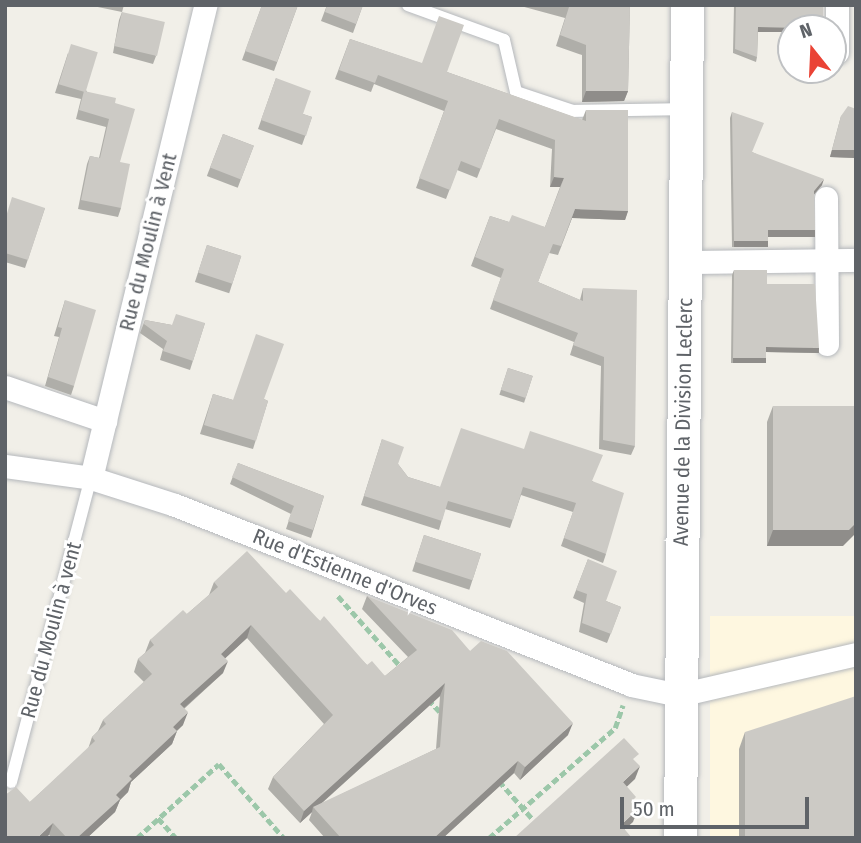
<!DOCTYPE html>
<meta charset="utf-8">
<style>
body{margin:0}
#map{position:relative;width:861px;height:843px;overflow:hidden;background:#f1efe8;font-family:"Fira Sans Condensed",sans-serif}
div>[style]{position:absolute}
.commercial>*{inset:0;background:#fef7e0;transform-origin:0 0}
.path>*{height:4.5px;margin-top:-2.25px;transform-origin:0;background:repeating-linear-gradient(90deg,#9cc7a9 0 7px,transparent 0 10.5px)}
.roads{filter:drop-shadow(0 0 2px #b5b8bc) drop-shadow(0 0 2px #b5b8bc)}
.service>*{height:12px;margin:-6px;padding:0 6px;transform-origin:6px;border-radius:6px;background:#fff}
.minor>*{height:23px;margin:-11.5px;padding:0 11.5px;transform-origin:11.5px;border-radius:11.5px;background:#fff}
.secondary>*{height:33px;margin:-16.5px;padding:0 16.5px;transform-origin:16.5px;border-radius:16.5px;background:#fff}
.wall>*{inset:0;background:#afaea9;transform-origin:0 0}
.shaded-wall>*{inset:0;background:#8f8d8a;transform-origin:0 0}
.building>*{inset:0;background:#cccac5;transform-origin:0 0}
span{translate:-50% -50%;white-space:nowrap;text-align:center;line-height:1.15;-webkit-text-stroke:6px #fff;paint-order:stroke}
.street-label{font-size:21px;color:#5f6368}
.frame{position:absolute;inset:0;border:7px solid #5f6368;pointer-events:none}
.north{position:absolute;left:777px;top:14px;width:70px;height:70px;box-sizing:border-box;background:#fff;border:2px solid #bfc1c3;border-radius:50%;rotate:342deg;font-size:19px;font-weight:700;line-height:28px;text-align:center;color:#5f6368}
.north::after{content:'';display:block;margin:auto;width:24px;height:32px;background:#ea4335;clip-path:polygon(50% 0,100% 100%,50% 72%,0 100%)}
.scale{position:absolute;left:620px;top:797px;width:189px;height:32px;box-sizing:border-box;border:4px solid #5f6368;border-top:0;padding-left:9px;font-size:21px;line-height:24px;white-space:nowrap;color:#5f6368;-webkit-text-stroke:5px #fff;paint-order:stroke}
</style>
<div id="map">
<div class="commercial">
<div style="left:710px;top:616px;width:146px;height:222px"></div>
</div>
<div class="path">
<div style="left:338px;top:596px;width:96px;rotate:48.4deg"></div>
<div style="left:428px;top:699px;width:19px;rotate:47deg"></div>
<div style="left:499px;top:781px;width:57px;rotate:48.5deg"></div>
<div style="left:158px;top:818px;width:27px;rotate:48deg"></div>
<div style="left:137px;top:838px;width:110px;rotate:-42.1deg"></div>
<div style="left:219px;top:764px;width:98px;rotate:48.7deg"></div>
<div style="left:489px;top:838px;width:167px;rotate:-41.1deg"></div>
<div style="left:615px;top:728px;width:24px;rotate:-71deg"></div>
</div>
<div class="roads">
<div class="service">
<div style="left:408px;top:5px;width:102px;rotate:20deg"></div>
<div style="left:504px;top:40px;width:53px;rotate:77deg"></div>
<div style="left:516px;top:92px;width:60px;rotate:18.4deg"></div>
<div style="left:573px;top:111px;width:113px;rotate:-1deg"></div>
<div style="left:11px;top:782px;width:314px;rotate:-75.3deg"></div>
</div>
<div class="minor">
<div style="left:837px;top:52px;width:47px;rotate:-90deg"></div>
<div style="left:826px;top:198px;width:146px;rotate:89.6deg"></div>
<div style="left:684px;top:262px;width:172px;rotate:-0.7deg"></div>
<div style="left:5px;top:387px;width:106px;rotate:18.8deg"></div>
<div style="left:5px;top:466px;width:87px;rotate:7.9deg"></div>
<div style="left:91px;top:478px;width:88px;rotate:17.8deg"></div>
<div style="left:175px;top:505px;width:490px;rotate:21.5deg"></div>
<div style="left:631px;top:685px;width:49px;rotate:11.8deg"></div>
<div style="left:679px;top:695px;width:182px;rotate:-13deg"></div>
<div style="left:91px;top:478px;width:487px;rotate:-76.4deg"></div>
</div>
<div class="secondary">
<div style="left:680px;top:838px;width:833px;rotate:-89.52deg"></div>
</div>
</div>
<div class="wall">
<div style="clip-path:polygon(88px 5px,124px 5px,122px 12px)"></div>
<div style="clip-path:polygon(262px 5px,298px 5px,274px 71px,242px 60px)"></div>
<div style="clip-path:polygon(327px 5px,363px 5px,353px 33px,321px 21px)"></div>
<div style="clip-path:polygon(517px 5px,630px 5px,628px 91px,624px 101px,582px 102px,582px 55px,556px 46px,565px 18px)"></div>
<div style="clip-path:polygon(734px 5px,823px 5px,791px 28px,791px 32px,758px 32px,757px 57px,756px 62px,733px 53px)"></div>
<div style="clip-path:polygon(122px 12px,156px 56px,153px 64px,113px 53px,119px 20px)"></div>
<div style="clip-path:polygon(350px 39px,447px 72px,582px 120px,586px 110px,628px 211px,625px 220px,572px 218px,558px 255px,549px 253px,538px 282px,580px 300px,583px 288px,635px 446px,631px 455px,599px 449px,601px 366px,570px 355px,574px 342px,490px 309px,501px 278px,471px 266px,490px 216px,509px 222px,545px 227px,560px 187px,550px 187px,552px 149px,496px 129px,477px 178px,457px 170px,446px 199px,416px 188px,444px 111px,374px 84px,371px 92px,335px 79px)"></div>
<div style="clip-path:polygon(68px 53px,87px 92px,115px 103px,120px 162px,121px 208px,118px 217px,78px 209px,87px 164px,90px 156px,99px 158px,106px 127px,76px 119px,81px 99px,55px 93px)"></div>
<div style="clip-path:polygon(276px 78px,303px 114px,312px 117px,302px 145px,258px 129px)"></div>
<div style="clip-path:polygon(856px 109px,856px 207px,855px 208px,855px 158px,830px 157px,841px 116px)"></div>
<div style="clip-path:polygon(732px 112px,752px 152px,822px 185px,814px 194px,812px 237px,768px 237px,765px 247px,732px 247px,730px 118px)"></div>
<div style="left:223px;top:134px;width:33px;height:45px;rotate:21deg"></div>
<div style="clip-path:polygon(45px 208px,25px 268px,5px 262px,5px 219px)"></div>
<div style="left:207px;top:245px;width:36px;height:39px;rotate:18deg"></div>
<div style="clip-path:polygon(734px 270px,767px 284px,817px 353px,766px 352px,766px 358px,764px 363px,731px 363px,732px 275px)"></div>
<div style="clip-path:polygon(65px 300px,74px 386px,71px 395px,45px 386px,59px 337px,54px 336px)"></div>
<div style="clip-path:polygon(145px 320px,172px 325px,205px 323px,190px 370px,160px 360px,163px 349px,140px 333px)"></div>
<div style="left:508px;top:368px;width:26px;height:28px;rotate:18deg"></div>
<div style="clip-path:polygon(213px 394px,233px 400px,264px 399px,268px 401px,253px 449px,200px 434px)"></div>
<div style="clip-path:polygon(773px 406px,843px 546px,767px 546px,767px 422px)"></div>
<div style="clip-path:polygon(382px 439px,398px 464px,408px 477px,440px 487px,593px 481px,606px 554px,603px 563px,561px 546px,573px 512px,521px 495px,510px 528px,445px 509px,439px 530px,361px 505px)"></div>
<div style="clip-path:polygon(238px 463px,324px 496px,311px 538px,286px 529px,291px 514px,230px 484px)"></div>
<div style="left:424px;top:535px;width:60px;height:38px;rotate:18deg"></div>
<div style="clip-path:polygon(588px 559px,606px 601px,621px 607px,607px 643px,579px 632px,584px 603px,573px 598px)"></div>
<div style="clip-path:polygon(evenodd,214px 582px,286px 593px,320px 621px,367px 665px,385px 676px,408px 657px,362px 609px,367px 596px,470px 651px,568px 735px,520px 780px,514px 773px,443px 838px,325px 838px,309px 820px,312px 812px,300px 823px,268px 789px,273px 777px,324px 724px,247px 638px,225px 658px,223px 673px,184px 709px,183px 725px,177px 731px,172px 744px,131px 782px,128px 792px,120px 800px,115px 812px,87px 838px,51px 838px,30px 802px,88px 749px,92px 737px,98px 731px,103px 720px,144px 682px,134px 672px,138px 659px,145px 653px,150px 640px,187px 614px,209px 595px,214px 582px,440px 696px,436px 749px,321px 804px,440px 696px)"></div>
<div style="clip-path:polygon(745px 732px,856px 838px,739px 838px,739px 749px)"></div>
</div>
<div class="shaded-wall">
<div style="clip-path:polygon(758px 27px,791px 28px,791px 32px,757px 32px)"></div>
<div style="clip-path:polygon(586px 91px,628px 91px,624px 101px,582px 102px)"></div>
<div style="clip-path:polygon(832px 150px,856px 150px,856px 155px,855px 158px,830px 157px)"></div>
<div style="clip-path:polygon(554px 177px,564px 178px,560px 187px,550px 187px)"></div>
<div style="clip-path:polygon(824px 179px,822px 185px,812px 197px,814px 191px)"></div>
<div style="clip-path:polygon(575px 209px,628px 211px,625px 220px,572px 218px,558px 255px)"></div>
<div style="left:768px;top:230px;width:47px;height:7px"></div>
<div style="left:734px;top:241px;width:34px;height:6px"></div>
<div style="left:766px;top:347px;width:53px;height:5px;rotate:1deg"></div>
<div style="left:733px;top:358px;width:33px;height:5px"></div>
<div style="clip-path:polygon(856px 523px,856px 533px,843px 546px,767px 546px,773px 530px)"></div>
<div style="clip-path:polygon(251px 625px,247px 638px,217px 666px,221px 654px)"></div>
<div style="clip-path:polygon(228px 661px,223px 673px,175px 716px,180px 704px)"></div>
<div style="clip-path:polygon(445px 683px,440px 696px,315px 809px,313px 807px,312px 812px,300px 823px,304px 811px)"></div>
<div style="clip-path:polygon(188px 712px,183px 725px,172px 735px,177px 731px,172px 744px,131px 782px,128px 792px,120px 800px,115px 812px,87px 838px,77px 838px,116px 795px,129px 776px,173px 727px)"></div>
<div style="clip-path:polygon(573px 723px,568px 735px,520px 780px,525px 767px)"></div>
<div style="clip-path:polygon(518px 761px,514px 773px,443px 838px,434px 838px)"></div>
<div style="clip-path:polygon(640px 766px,635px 779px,618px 795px,623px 782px)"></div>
<div style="clip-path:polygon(638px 809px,633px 822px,616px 837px,621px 825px)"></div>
<div style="clip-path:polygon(53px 823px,49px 835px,46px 838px,37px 838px)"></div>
</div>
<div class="building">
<div style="clip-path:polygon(262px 5px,298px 5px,277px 62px,245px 51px)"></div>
<div style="clip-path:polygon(327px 5px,363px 5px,356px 24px,325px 12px)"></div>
<div style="clip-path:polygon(563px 5px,630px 5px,628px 91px,586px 91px,586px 45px,560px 35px,569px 7px)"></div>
<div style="clip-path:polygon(736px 5px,823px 5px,823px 28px,758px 27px,757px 57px,735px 49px)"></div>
<div style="left:122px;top:12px;width:44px;height:35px;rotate:13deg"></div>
<div style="clip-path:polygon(439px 16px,464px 25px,447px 72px,586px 121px,586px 110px,628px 110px,628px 211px,575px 209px,561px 246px,553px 244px,538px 282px,583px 301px,583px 288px,637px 290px,635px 446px,603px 440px,604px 357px,573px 345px,578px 333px,493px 300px,504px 269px,475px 257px,490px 216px,509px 222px,512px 215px,545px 227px,564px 178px,554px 177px,555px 140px,499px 119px,481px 169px,461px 161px,450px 190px,419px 178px,448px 101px,378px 75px,375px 83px,339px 70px,350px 39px,422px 63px)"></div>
<div style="left:71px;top:44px;width:28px;height:42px;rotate:17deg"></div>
<div style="clip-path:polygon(276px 78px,311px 91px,303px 114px,312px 117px,306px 136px,261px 120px)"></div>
<div style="clip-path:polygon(84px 91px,116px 98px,115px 103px,135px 109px,120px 162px,130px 164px,121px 208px,81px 200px,90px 156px,100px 158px,109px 119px,79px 110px)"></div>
<div style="clip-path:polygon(848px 106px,856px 109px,856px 150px,832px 150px,841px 116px)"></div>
<div style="clip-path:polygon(732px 112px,764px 123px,752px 152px,824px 179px,814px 191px,815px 230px,768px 230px,768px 241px,734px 241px)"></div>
<div style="left:223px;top:134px;width:33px;height:36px;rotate:21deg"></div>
<div style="clip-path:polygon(12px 197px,45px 208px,28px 260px,5px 253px,5px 220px)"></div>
<div style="left:207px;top:245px;width:36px;height:29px;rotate:18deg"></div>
<div style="clip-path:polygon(734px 270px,767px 270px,767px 284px,815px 284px,819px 348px,766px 347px,766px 358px,733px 358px)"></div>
<div style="clip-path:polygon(65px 300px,96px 310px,74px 386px,48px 377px,62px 328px,58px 327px)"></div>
<div style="clip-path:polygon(176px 314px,205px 323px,193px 361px,163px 351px,167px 341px,144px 324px,145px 320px,172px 325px)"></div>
<div style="clip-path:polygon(256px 334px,284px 344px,264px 399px,268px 401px,256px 441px,204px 425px,213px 394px,233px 400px)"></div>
<div style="left:508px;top:368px;width:26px;height:23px;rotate:18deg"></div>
<div style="clip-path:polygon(773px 406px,856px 406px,856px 523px,849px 530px,773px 530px)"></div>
<div style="clip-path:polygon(461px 428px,524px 449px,530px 431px,603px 455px,592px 481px,624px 493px,606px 554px,564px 538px,576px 503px,523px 487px,513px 520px,448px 501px,442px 521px,364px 496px,382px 439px,404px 447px,398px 464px,408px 477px,440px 487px)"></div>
<div style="clip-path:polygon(238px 463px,324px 496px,313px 530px,288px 521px,294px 506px,232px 477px)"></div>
<div style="left:424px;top:535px;width:60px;height:28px;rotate:18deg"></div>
<div style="clip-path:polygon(247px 551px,286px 593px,290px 589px,320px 621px,324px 616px,367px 665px,372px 661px,385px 676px,417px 650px,367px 596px,452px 630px,470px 651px,481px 641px,507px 651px,573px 723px,525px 767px,518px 761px,434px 838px,341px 838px,313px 807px,440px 747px,445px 683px,304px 811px,273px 777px,333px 715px,251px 625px,221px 654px,228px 661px,180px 704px,188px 712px,173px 727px,177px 731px,129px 776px,132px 779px,116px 795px,120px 799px,77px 838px,67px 838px,53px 823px,37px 838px,5px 838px,5px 795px,16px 787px,30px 802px,95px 741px,92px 737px,106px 724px,103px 720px,152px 674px,138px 659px,154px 645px,150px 640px,183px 610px,187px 614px,218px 587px,214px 582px)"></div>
<div style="clip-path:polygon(588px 559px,617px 571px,606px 601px,621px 607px,611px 634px,582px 623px,587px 594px,576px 590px)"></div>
<div style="clip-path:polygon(856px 696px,856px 838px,745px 838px,745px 732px)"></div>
<div style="clip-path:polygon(624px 738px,639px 754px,633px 759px,640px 766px,623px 782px,636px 797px,631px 802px,638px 809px,621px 825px,632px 838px,514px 838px)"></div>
</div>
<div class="street-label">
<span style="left:148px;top:242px;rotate:-76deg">Rue du Moulin à Vent</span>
<span style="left:683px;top:422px;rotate:-89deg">Avenue de la Division Leclerc</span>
<span style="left:345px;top:572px;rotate:22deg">Rue d'Estienne d'Orves</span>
<span style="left:51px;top:630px;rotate:-75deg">Rue du Moulin à vent</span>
</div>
<div class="frame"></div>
<div class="north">N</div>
<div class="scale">50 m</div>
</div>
